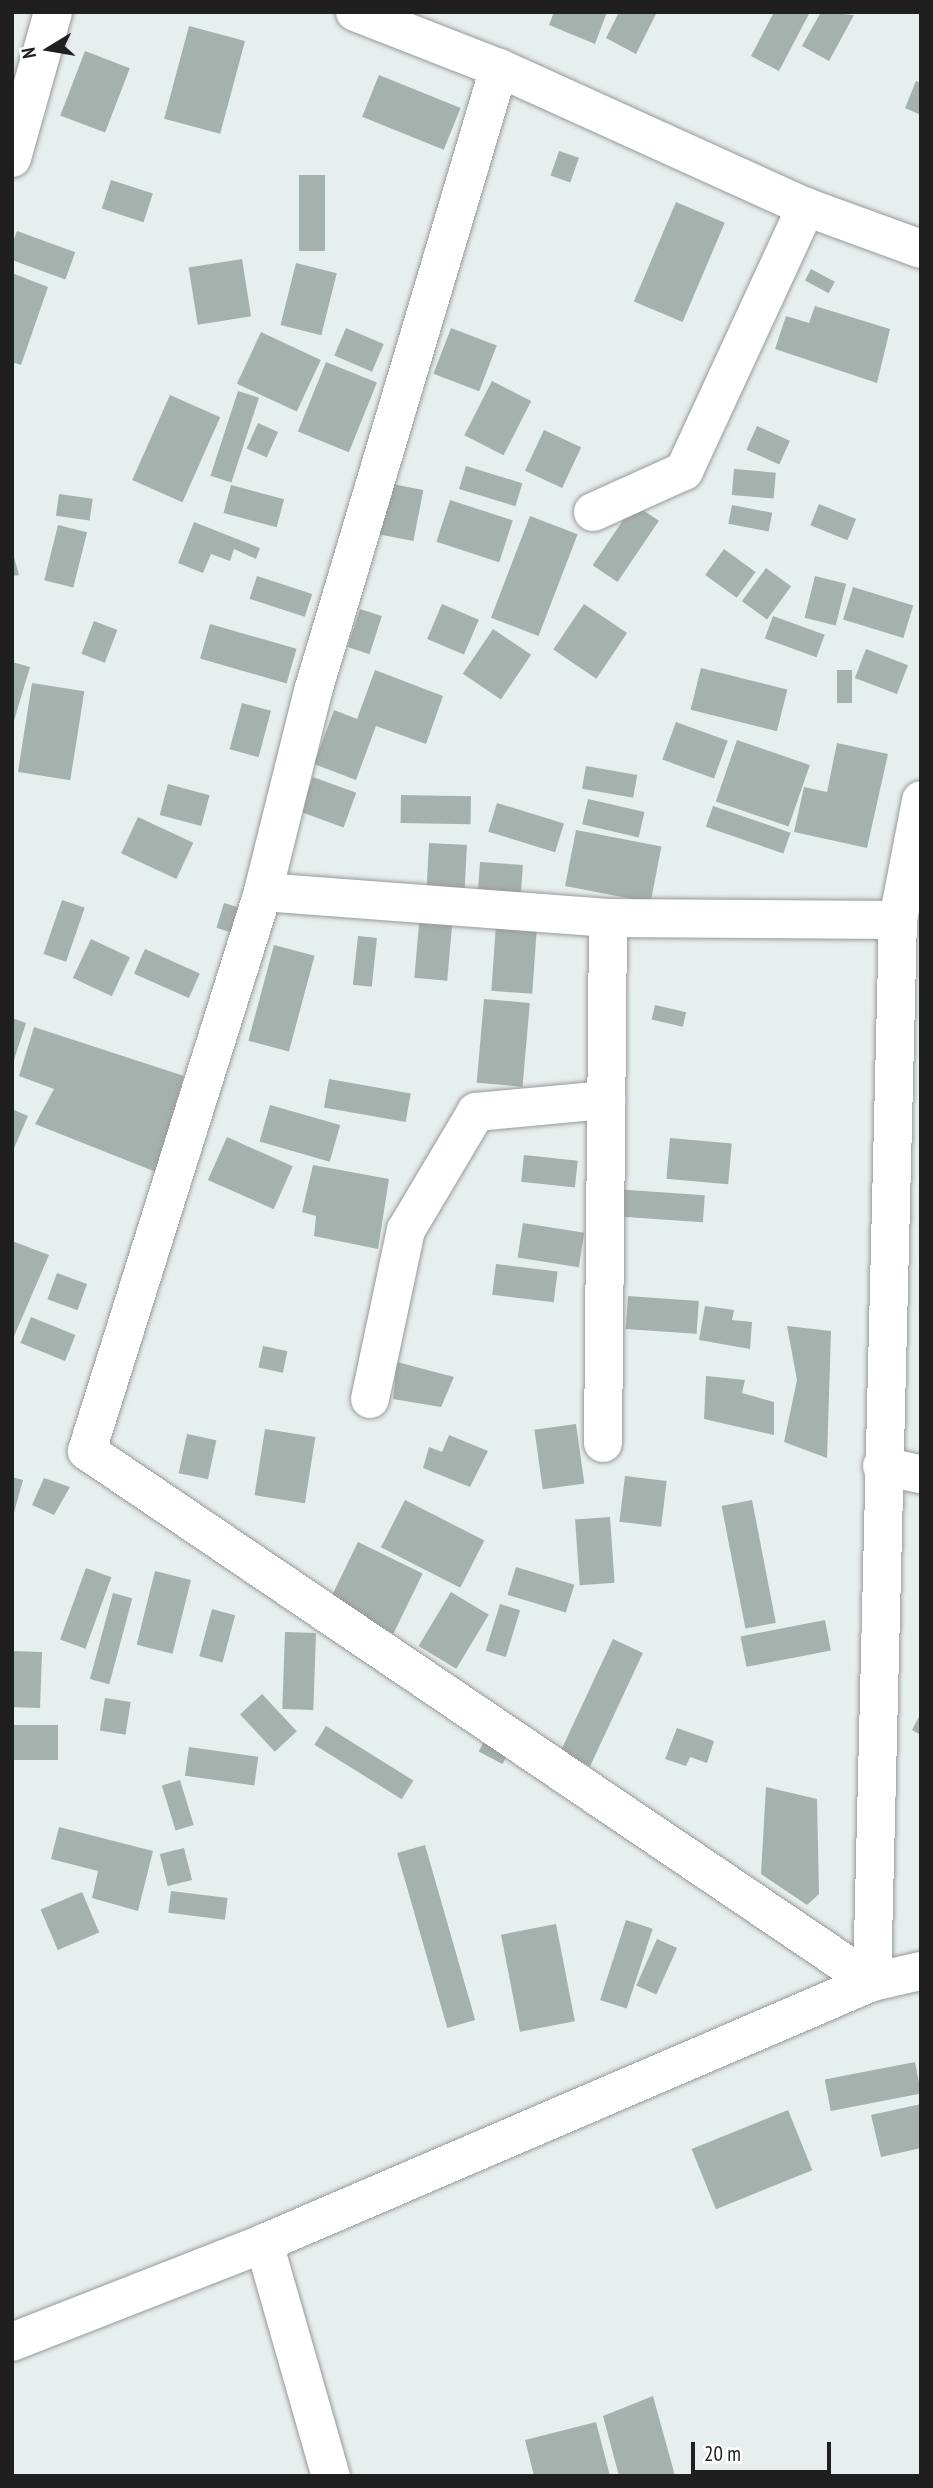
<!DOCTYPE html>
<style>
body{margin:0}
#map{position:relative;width:933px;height:2488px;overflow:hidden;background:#e6efed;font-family:"PT Sans Narrow",sans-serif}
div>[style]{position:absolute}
.building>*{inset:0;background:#a5b1ac;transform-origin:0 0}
.roads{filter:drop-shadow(0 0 2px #999) drop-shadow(0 0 2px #999)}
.minor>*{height:38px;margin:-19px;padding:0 19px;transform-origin:19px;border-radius:19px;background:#fff}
span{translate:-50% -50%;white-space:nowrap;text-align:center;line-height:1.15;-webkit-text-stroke:5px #fff;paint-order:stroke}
.frame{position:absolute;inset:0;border:14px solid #1f1f1f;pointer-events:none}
.north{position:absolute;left:14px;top:14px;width:70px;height:70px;-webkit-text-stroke:5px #fff;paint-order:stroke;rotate:259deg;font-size:19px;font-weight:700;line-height:28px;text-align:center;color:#1f1f1f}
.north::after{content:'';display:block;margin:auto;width:24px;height:32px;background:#1f1f1f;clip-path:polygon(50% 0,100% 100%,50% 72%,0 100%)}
.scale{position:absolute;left:691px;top:2442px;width:140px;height:32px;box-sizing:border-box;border:4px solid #1f1f1f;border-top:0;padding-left:9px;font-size:21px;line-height:24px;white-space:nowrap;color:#1f1f1f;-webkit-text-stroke:5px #fff;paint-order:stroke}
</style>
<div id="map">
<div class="building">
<div style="clip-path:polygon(554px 12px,607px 12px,595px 44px,549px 25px)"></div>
<div style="clip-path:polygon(619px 12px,657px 12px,636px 54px,606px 38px)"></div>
<div style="clip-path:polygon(774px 12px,810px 12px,779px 71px,751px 56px)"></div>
<div style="clip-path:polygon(821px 12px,854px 15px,829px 61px,802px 46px)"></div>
<div style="left:189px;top:26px;width:58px;height:96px;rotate:15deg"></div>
<div style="left:85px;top:51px;width:48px;height:69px;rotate:21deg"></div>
<div style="left:379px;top:75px;width:88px;height:45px;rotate:22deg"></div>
<div style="clip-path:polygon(916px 81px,921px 83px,921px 115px,905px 108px)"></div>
<div style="left:559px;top:151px;width:21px;height:26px;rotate:19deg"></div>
<div style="left:299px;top:175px;width:26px;height:76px"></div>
<div style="left:111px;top:180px;width:44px;height:30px;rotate:18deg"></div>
<div style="left:676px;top:202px;width:53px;height:108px;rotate:23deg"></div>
<div style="left:17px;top:231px;width:62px;height:29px;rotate:20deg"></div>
<div style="left:242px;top:259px;width:58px;height:54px;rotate:81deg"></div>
<div style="left:296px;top:263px;width:42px;height:64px;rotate:14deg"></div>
<div style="left:811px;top:269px;width:27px;height:13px;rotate:28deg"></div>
<div style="clip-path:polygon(12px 273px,48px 287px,21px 365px,12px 362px)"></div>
<div style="clip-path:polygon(815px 306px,890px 329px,877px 383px,775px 349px,786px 316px,809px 323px)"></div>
<div style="left:346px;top:328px;width:41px;height:30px;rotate:23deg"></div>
<div style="left:451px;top:328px;width:49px;height:49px;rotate:21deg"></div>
<div style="left:261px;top:332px;width:66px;height:57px;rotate:25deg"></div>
<div style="left:326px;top:362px;width:55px;height:75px;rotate:22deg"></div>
<div style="left:492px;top:381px;width:44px;height:61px;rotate:27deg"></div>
<div style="left:238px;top:391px;width:22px;height:89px;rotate:18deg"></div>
<div style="left:170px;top:395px;width:55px;height:93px;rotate:24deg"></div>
<div style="left:258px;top:423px;width:22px;height:28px;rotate:24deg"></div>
<div style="left:757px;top:426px;width:36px;height:26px;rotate:24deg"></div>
<div style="left:544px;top:430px;width:41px;height:45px;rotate:25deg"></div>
<div style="left:466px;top:466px;width:59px;height:24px;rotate:17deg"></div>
<div style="left:734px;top:469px;width:42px;height:26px;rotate:5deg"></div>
<div style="left:387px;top:483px;width:37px;height:52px;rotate:11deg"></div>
<div style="left:231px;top:485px;width:55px;height:29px;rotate:15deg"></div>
<div style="left:59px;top:494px;width:34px;height:22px;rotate:8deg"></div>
<div style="left:450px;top:500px;width:66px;height:44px;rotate:18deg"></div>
<div style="left:634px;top:504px;width:30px;height:74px;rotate:34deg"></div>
<div style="left:819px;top:504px;width:40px;height:23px;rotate:22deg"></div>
<div style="left:732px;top:505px;width:41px;height:19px;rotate:11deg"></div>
<div style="left:530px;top:516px;width:51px;height:109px;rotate:21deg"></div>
<div style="clip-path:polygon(194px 522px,260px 548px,256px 559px,234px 549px,230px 561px,211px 554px,203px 573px,178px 563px)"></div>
<div style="left:58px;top:525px;width:30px;height:57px;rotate:14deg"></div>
<div style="left:724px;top:549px;width:39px;height:32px;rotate:36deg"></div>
<div style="clip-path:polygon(12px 550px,19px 575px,12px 576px)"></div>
<div style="left:766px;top:568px;width:31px;height:41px;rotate:36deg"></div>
<div style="left:257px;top:576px;width:58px;height:24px;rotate:18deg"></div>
<div style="left:815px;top:576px;width:32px;height:43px;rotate:14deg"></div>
<div style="left:853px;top:587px;width:63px;height:34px;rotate:17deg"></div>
<div style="left:442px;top:604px;width:40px;height:38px;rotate:23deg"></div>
<div style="left:584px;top:604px;width:52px;height:55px;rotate:34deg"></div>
<div style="left:360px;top:609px;width:23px;height:40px;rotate:18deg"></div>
<div style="left:773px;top:616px;width:55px;height:24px;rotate:20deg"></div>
<div style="left:94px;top:621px;width:25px;height:35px;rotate:21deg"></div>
<div style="left:210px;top:624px;width:90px;height:36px;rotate:16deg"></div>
<div style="left:493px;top:629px;width:46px;height:54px;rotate:34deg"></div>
<div style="left:866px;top:649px;width:45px;height:31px;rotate:21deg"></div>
<div style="clip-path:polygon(12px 662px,30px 667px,13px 724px,12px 724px)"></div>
<div style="left:701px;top:668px;width:89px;height:43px;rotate:14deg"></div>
<div style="clip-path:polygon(375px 670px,443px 696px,426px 744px,376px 726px,356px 780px,314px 764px,334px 710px,357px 719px)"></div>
<div style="left:837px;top:670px;width:15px;height:33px"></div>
<div style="left:32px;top:683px;width:53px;height:90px;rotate:9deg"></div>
<div style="left:242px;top:703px;width:30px;height:48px;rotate:15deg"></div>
<div style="left:676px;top:722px;width:55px;height:40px;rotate:20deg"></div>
<div style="left:737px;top:740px;width:77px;height:65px;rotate:19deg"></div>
<div style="clip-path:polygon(837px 743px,888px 754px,867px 848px,794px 832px,804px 787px,827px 792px)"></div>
<div style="left:586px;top:766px;width:52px;height:23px;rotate:10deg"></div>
<div style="left:313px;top:777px;width:46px;height:37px;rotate:20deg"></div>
<div style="left:168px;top:784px;width:43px;height:32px;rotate:15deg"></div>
<div style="left:401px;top:795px;width:70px;height:28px;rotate:1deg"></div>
<div style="left:588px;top:799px;width:58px;height:26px;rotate:13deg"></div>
<div style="left:497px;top:803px;width:70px;height:30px;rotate:17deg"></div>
<div style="left:713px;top:806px;width:82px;height:22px;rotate:19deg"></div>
<div style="left:138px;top:817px;width:61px;height:40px;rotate:25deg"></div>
<div style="left:576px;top:830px;width:87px;height:57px;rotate:11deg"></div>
<div style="left:429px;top:843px;width:38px;height:54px;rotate:3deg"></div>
<div style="left:480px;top:862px;width:43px;height:40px;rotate:4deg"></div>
<div style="left:62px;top:900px;width:24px;height:57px;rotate:19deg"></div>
<div style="left:224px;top:903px;width:27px;height:26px;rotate:17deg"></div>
<div style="left:420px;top:913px;width:33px;height:65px;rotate:5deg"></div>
<div style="left:496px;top:924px;width:41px;height:67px;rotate:4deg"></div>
<div style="left:358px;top:936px;width:19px;height:49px;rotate:6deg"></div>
<div style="left:91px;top:939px;width:43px;height:43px;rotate:25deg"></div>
<div style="left:274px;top:945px;width:42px;height:99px;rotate:15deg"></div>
<div style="left:145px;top:949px;width:60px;height:27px;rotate:24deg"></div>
<div style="left:484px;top:999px;width:46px;height:84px;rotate:5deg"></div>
<div style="left:655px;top:1005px;width:32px;height:15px;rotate:13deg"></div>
<div style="clip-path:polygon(12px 1018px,26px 1023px,13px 1063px,12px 1063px)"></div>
<div style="clip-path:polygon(34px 1027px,184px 1076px,156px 1172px,35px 1124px,54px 1089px,19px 1076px)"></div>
<div style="left:329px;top:1079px;width:83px;height:29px;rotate:10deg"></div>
<div style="left:270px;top:1105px;width:73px;height:38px;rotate:16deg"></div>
<div style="clip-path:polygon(12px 1109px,28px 1116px,12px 1153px)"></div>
<div style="left:227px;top:1137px;width:72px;height:47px;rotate:24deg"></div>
<div style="left:670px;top:1138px;width:62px;height:41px;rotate:5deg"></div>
<div style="left:524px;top:1155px;width:54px;height:27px;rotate:6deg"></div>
<div style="clip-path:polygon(313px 1165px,389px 1179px,378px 1249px,314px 1236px,316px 1216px,302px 1212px)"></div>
<div style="left:614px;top:1189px;width:91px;height:27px;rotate:4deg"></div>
<div style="left:523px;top:1223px;width:62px;height:35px;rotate:9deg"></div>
<div style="clip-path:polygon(12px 1241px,49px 1255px,12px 1341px)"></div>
<div style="left:496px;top:1264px;width:62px;height:31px;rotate:7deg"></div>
<div style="left:57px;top:1273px;width:32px;height:28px;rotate:20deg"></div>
<div style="left:628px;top:1296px;width:71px;height:33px;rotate:4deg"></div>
<div style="clip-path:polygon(705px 1306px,734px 1310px,732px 1320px,752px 1322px,750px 1349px,699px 1340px)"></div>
<div style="left:31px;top:1317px;width:48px;height:28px;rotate:22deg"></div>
<div style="clip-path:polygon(787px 1326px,831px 1331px,827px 1458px,784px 1442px,797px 1380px)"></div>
<div style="left:263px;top:1346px;width:25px;height:22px;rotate:12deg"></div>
<div style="clip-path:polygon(397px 1362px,454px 1377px,441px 1407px,393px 1399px)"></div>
<div style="clip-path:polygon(706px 1376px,745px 1380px,742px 1393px,774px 1402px,774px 1435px,704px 1419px)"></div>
<div style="left:576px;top:1424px;width:60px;height:42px;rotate:82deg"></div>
<div style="left:265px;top:1429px;width:51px;height:67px;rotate:9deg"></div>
<div style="left:187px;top:1434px;width:30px;height:40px;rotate:12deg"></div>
<div style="clip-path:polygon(449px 1435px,488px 1451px,470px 1487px,423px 1468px,429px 1447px,442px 1452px)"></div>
<div style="left:625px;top:1476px;width:42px;height:46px;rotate:7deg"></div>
<div style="clip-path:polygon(12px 1477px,23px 1480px,13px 1516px,12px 1516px)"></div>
<div style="clip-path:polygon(44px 1478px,70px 1487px,54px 1515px,32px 1505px)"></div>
<div style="left:405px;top:1500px;width:89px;height:53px;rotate:27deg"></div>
<div style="left:752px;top:1500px;width:125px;height:31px;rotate:79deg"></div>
<div style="left:610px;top:1517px;width:66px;height:35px;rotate:86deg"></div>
<div style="left:358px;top:1542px;width:72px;height:67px;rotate:26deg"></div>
<div style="left:516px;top:1567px;width:61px;height:29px;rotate:17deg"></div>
<div style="left:86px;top:1568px;width:27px;height:76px;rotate:20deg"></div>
<div style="left:155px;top:1571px;width:37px;height:76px;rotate:14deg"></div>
<div style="left:451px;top:1592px;width:44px;height:63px;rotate:31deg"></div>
<div style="left:113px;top:1593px;width:20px;height:89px;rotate:15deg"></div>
<div style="left:500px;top:1604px;width:21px;height:49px;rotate:17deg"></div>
<div style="left:212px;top:1609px;width:24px;height:49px;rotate:15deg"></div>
<div style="left:825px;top:1620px;width:31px;height:86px;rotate:79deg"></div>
<div style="left:285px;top:1632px;width:31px;height:77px;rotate:2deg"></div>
<div style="left:613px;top:1639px;width:33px;height:125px;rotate:25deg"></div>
<div style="left:12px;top:1651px;width:30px;height:56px;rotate:2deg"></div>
<div style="left:262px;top:1694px;width:51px;height:30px;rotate:47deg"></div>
<div style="left:105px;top:1698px;width:26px;height:33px;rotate:9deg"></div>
<div style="clip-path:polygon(921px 1713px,921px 1735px,912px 1730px)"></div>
<div style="left:58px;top:1725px;width:35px;height:46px;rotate:90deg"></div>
<div style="left:326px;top:1726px;width:103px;height:22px;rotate:32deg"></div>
<div style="clip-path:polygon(677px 1728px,714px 1741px,707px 1763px,690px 1757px,686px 1766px,665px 1759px)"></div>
<div style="left:489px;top:1732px;width:27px;height:22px;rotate:28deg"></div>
<div style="left:189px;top:1747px;width:70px;height:29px;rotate:8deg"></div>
<div style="left:180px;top:1780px;width:47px;height:19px;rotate:73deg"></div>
<div style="clip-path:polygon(766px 1787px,817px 1799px,819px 1894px,807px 1905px,761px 1874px)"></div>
<div style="clip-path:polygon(59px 1827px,153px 1851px,138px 1911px,92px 1898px,98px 1871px,51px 1859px)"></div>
<div style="left:425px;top:1845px;width:182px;height:29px;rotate:74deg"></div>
<div style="left:184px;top:1848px;width:33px;height:25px;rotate:76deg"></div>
<div style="left:171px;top:1891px;width:57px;height:22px;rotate:7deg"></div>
<div style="left:82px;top:1892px;width:44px;height:45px;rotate:67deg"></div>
<div style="left:626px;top:1920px;width:28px;height:84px;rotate:18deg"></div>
<div style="left:556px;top:1924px;width:99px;height:56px;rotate:79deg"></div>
<div style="left:657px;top:1939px;width:22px;height:51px;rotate:24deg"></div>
<div style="left:915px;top:2062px;width:32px;height:92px;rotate:79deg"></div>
<div style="clip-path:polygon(921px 2104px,921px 2148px,881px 2157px,871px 2115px)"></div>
<div style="left:788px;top:2110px;width:65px;height:104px;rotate:68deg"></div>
<div style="clip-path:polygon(653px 2396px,675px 2476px,619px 2476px,603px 2416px)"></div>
<div style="clip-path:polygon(596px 2422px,610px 2476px,534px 2476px,525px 2440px)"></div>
</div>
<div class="roads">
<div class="minor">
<div style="left:355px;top:12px;width:155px;rotate:21.3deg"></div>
<div style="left:499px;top:68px;width:337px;rotate:24.4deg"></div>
<div style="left:806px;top:207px;width:122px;rotate:20.1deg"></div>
<div style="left:499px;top:68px;width:650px;rotate:106.62deg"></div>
<div style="left:313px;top:691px;width:207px;rotate:104deg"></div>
<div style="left:263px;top:892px;width:586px;rotate:107.48deg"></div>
<div style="left:87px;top:1451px;width:948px;rotate:34.08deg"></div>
<div style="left:12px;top:158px;width:152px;rotate:-74.3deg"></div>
<div style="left:593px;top:512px;width:100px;rotate:-24.3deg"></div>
<div style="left:684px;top:471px;width:291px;rotate:-65.2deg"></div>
<div style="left:263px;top:892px;width:346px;rotate:4.3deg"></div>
<div style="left:608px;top:918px;width:290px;rotate:0.4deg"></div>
<div style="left:370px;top:1399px;width:173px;rotate:-78deg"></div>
<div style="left:406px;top:1230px;width:137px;rotate:-59.3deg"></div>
<div style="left:476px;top:1112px;width:131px;rotate:-5.3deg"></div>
<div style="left:603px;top:1443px;width:525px;rotate:-89.45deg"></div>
<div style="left:882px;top:1466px;width:40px;rotate:12deg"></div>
<div style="left:872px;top:1982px;width:1062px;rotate:-88.6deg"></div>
<div style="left:898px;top:920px;width:122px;rotate:-79.1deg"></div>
<div style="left:264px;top:2243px;width:242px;rotate:74deg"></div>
<div style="left:12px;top:2342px;width:271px;rotate:-21.4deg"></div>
<div style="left:264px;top:2243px;width:662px;rotate:-23.23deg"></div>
<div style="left:872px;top:1982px;width:50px;rotate:-12.7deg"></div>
</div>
</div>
<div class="frame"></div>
<div class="north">N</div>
<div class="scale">20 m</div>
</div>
